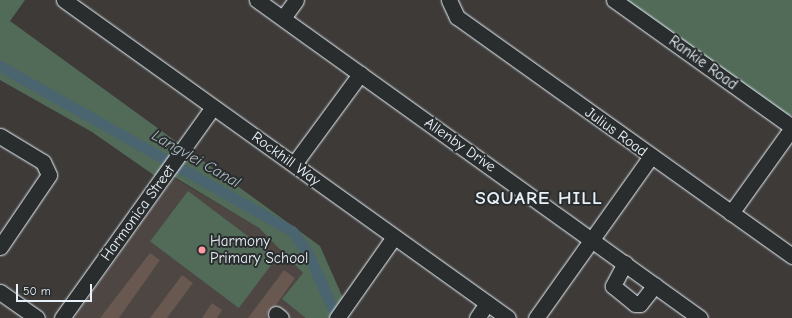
<!DOCTYPE html>
<style>
body{margin:0}
#map{position:relative;width:792px;height:318px;overflow:hidden;background:#3d3a38;font-family:"Comic Neue",sans-serif}
div>[style]{position:absolute}
.built>*{inset:0;background:#4d4643}
.green>*{inset:0;background:#526a58;transform-origin:0 0}
.canal>*{height:11px;margin:-5.5px;padding:0 5.5px;transform-origin:5.5px;border-radius:5.5px;background:#4a656f}
.building>*{inset:0;background:#685850}
.roads{filter:drop-shadow(0 0 1px #e8f1f8) drop-shadow(0 0 1px #e8f1f8)}
.minor>*{height:15px;margin:-7.5px;padding:0 7.5px;transform-origin:7.5px;border-radius:7.5px;background:#2a2d2e}
.dots>*{width:11px;height:11px;translate:-50% -50%;box-sizing:border-box;border:2px solid #2a2d2e;border-radius:50%}
span{translate:-50% -50%;white-space:nowrap;text-align:center;line-height:1.15;-webkit-text-stroke:4px #2a2d2e;paint-order:stroke}
.street-label{font-size:15px;color:#e8f1f8}
.poi-label{font-size:15px;color:#e8f1f8}
.left{translate:0 -50%;text-align:left}
.water-label{font-size:16px;color:#a9b9c1;font-style:italic}
.district-label{font-size:19px;color:#e8f1f8;font-weight:700;letter-spacing:1px}
.scale{position:absolute;left:16px;top:284px;width:76px;height:18px;box-sizing:border-box;border:2px solid #e8f1f8;border-top:0;padding-left:5px;font-size:12px;line-height:14px;white-space:nowrap;color:#e8f1f8;-webkit-text-stroke:3px #2a2d2e;paint-order:stroke}
</style>
<div id="map">
<div class="built">
<div style="clip-path:polygon(174px 178px,259px 228px,303px 273px,325px 318px,74px 318px)"></div>
</div>
<div class="green">
<div style="clip-path:polygon(0 0,25px 0,10px 21px,181px 145px,158px 178px,92px 132px,0 80px)"></div>
<div style="clip-path:polygon(622px 0,792px 0,792px 115px,786px 115px)"></div>
<div style="clip-path:polygon(188px 150px,320px 246px,343px 298px,329px 318px,306px 318px,282px 299px,303px 273px,259px 228px,171px 175px)"></div>
<div style="left:188px;top:191px;width:111px;height:63px;rotate:37deg"></div>
</div>
<div class="canal">
<div style="left:0;top:66px;width:335px;rotate:29.5deg"></div>
<div style="left:292px;top:231px;width:27px;rotate:54deg"></div>
<div style="left:308px;top:253px;width:71px;rotate:66deg"></div>
</div>
<div class="building">
<div style="clip-path:polygon(150px 253px,160px 260px,119px 318px,100px 318px)"></div>
<div style="clip-path:polygon(284px 270px,295px 278px,276px 305px,269px 309px,266px 318px,248px 318px)"></div>
<div style="clip-path:polygon(182px 275px,193px 283px,167px 318px,150px 318px)"></div>
<div style="clip-path:polygon(212px 303px,222px 310px,217px 318px,202px 318px)"></div>
</div>
<div class="roads">
<div class="minor">
<div style="left:64px;top:0;width:546px;rotate:35.61deg"></div>
<div style="left:257px;top:0;width:545px;rotate:35.67deg"></div>
<div style="left:449px;top:0;width:19px;rotate:65deg"></div>
<div style="left:457px;top:17px;width:412px;rotate:35.5deg"></div>
<div style="left:614px;top:0;width:219px;rotate:35.5deg"></div>
<div style="left:283px;top:18px;width:22px;rotate:-54deg"></div>
<div style="left:0;top:136px;width:50px;rotate:31.2deg"></div>
<div style="left:43px;top:162px;width:14px;rotate:65deg"></div>
<div style="left:49px;top:175px;width:87px;rotate:124.2deg"></div>
<div style="left:294px;top:164px;width:112px;rotate:-53.7deg"></div>
<div style="left:731px;top:213px;width:105px;rotate:-54.3deg"></div>
<div style="left:625px;top:263px;width:26px;rotate:118deg"></div>
<div style="left:613px;top:286px;width:28px;rotate:39deg"></div>
<div style="left:635px;top:304px;width:5px"></div>
<div style="left:640px;top:304px;width:24px;rotate:-52deg"></div>
<div style="left:0;top:292px;width:45px;rotate:35.1deg"></div>
<div style="left:276px;top:314px;width:6px;rotate:39deg"></div>
<div style="left:62px;top:318px;width:259px;rotate:-54.4deg"></div>
<div style="left:337px;top:318px;width:99px;rotate:-54.9deg"></div>
<div style="left:477px;top:318px;width:18px;rotate:-56deg"></div>
<div style="left:536px;top:318px;width:199px;rotate:-54.6deg"></div>
</div>
</div>
<div class="dots">
<div style="left:202px;top:250px;background:#ff9aa2"></div>
</div>
<div class="street-label">
<span style="left:703px;top:63px;rotate:36deg">Rankie Road</span>
<span style="left:616px;top:132px;rotate:36deg">Julius Road</span>
<span style="left:460px;top:145px;rotate:35deg">Allenby Drive</span>
<span style="left:286px;top:159px;rotate:36deg">Rockhill Way</span>
<span style="left:138px;top:213px;rotate:-54deg">Harmonica Street</span>
</div>
<div class="poi-label">
<span class="left" style="left:210px;top:250px">Harmony<br>Primary School</span>
</div>
<div class="water-label">
<span style="left:196px;top:159px;rotate:30deg">Langvlei Canal</span>
</div>
<div class="district-label">
<span style="left:539px;top:199px">SQUARE HILL</span>
</div>
<div class="scale">50 m</div>
</div>
